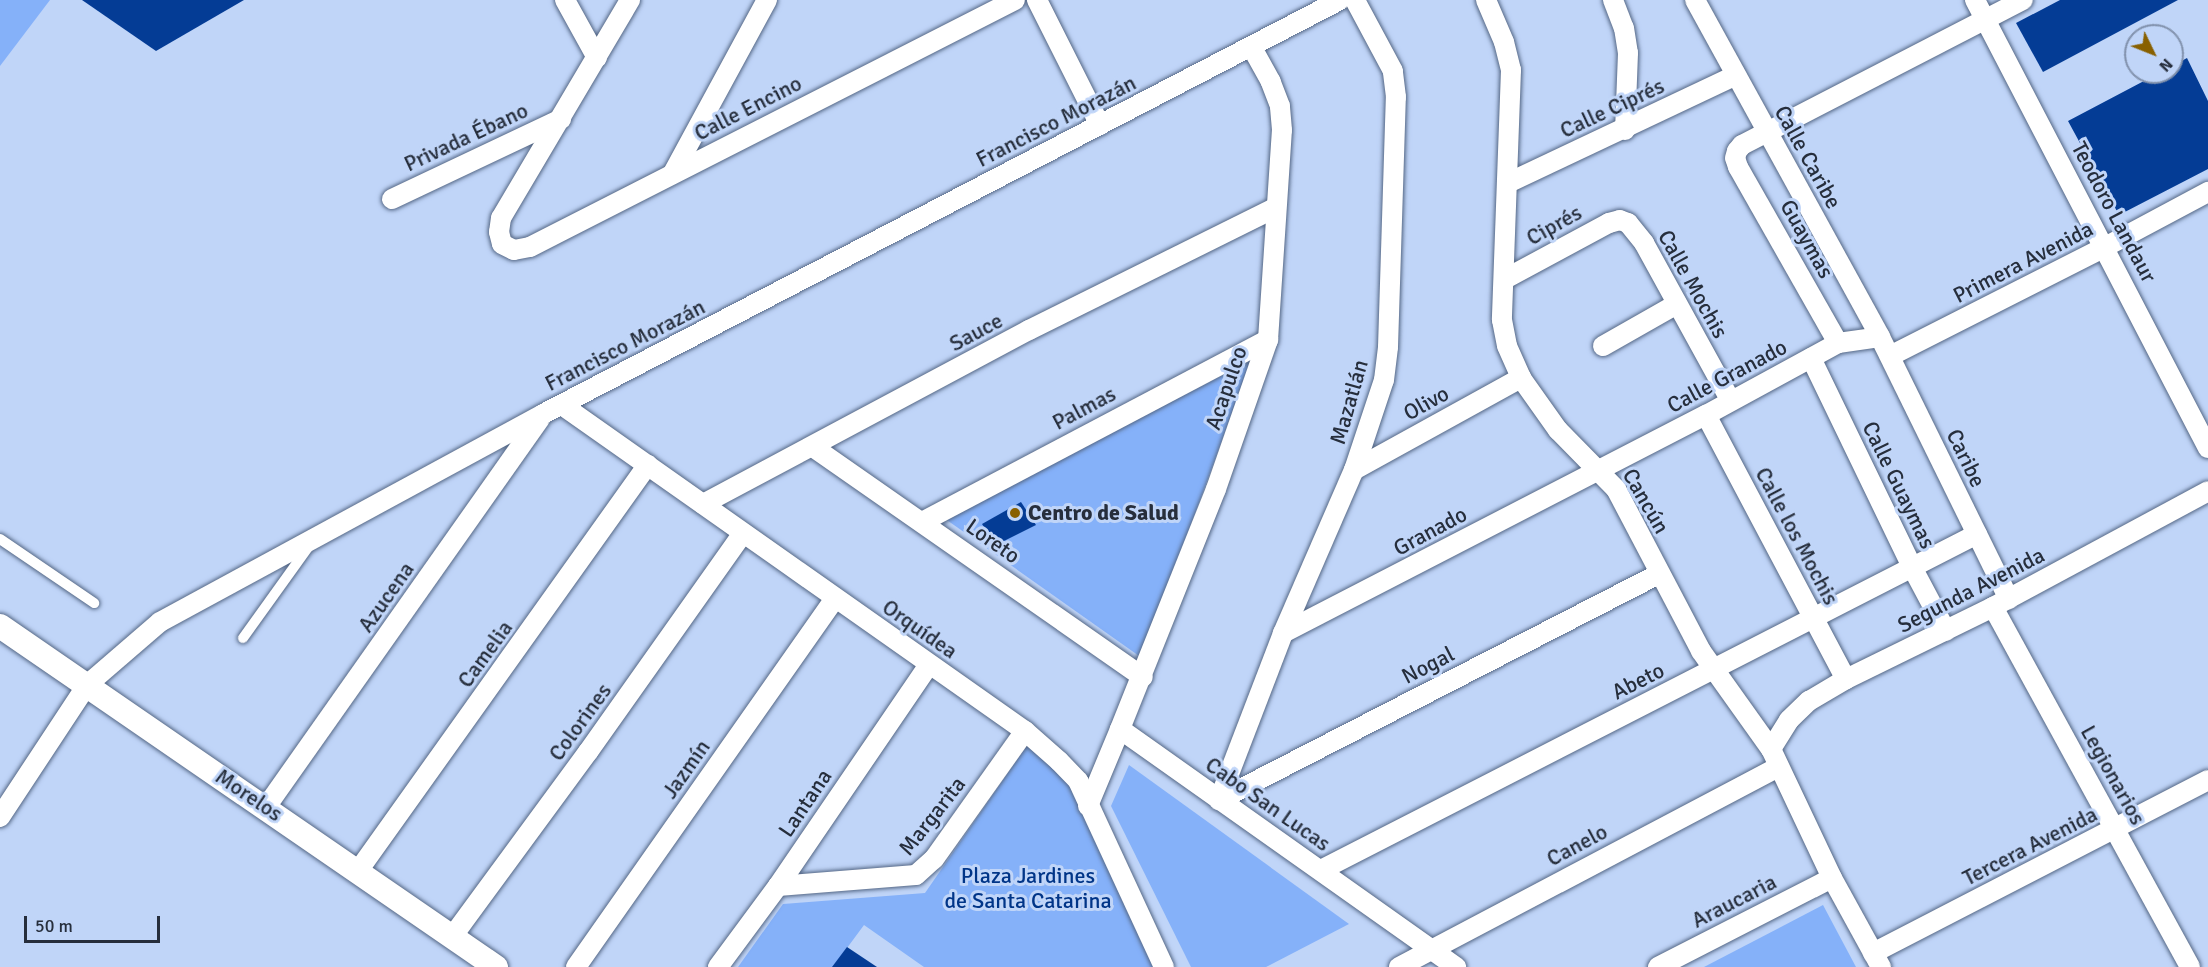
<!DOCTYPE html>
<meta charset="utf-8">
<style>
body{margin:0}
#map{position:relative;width:2208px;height:967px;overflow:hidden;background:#c0d5f8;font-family:Signika,sans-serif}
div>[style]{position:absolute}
.green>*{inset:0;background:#85b1f9}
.building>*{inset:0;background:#043c95}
.roads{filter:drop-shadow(0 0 2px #546785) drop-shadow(0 0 2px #546785)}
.service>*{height:10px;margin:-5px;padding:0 5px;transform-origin:5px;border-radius:5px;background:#fff}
.minor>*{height:20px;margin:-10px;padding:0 10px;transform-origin:10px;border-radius:10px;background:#fff}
.tertiary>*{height:24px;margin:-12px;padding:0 12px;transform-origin:12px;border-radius:12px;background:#fff}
.dots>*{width:16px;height:16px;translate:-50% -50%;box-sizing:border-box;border:3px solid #c0d5f8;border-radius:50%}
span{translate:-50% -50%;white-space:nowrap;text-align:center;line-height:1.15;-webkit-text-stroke:6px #c0d5f8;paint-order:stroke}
.street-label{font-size:22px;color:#262e3c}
.poi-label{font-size:22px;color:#262e3c;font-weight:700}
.left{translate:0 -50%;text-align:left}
.park-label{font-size:22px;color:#003588}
.north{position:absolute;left:2124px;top:24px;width:60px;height:60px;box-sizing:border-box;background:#c0d5f8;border:2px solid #8292ad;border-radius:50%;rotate:133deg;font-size:16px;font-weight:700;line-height:24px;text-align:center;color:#262e3c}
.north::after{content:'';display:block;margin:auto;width:21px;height:27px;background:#886000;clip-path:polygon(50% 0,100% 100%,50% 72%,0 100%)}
.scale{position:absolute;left:24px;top:916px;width:136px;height:27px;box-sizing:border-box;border:3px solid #262e3c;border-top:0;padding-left:8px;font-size:18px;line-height:21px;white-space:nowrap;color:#262e3c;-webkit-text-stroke:4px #c0d5f8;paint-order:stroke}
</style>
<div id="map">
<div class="green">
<div style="clip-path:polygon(0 0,50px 0,0 66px)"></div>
<div style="clip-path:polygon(1251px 361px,1142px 658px,944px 518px)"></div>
<div style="clip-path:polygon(1028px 744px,1069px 784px,1154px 967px,924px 967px,864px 925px,833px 967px,738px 967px,783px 904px,925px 893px)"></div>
<div style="clip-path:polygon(1129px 765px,1349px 924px,1266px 967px,1191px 967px,1111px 806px)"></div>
<div style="clip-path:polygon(1823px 905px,1856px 967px,1704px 967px)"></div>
</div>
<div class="building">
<div style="clip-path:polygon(82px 0,244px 0,156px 51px)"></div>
<div style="clip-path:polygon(2060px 0,2178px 0,2043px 72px,2016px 23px)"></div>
<div style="clip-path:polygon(2187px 58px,2208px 101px,2208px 169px,2119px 215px,2068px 121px,2161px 72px,2172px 72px,2172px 66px)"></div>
<div style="clip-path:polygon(1021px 502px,1036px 525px,996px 545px,982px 524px)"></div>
<div style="clip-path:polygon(847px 947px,877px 967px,832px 967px)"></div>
</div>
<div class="roads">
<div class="service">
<div style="left:0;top:539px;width:114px;rotate:34.2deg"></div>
<div style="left:243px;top:638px;width:113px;rotate:-54.3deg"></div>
</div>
<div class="minor">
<div style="left:565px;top:0;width:66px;rotate:61.1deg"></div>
<div style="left:630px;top:0;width:253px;rotate:120.6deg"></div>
<div style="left:501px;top:218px;width:14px;rotate:98deg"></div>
<div style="left:499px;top:232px;width:12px;rotate:76deg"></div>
<div style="left:502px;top:244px;width:13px;rotate:27deg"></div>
<div style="left:514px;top:250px;width:16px;rotate:-11deg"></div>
<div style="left:530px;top:247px;width:544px;rotate:-26.99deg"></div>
<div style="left:1037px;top:0;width:140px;rotate:63.3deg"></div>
<div style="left:1486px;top:0;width:46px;rotate:66.8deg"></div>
<div style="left:1504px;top:42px;width:29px;rotate:76deg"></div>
<div style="left:1511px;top:70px;width:250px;rotate:92.1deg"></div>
<div style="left:1502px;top:320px;width:26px;rotate:79deg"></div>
<div style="left:1507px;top:346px;width:35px;rotate:66deg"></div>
<div style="left:1521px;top:378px;width:64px;rotate:54.6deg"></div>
<div style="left:1558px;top:430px;width:83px;rotate:45.5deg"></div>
<div style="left:1616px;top:489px;width:183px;rotate:62.3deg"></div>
<div style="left:1701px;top:651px;width:120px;rotate:54.5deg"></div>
<div style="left:1771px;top:749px;width:143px;rotate:64.7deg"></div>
<div style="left:1832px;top:878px;width:102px;rotate:61.2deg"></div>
<div style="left:1613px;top:0;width:30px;rotate:69deg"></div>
<div style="left:1624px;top:28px;width:25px;rotate:81deg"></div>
<div style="left:1628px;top:53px;width:77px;rotate:92.2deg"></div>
<div style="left:1695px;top:0;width:384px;rotate:61.2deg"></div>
<div style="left:1880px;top:337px;width:292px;rotate:63.8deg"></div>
<div style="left:1975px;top:0;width:505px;rotate:62.52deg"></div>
<div style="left:673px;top:173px;width:197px;rotate:-61.5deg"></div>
<div style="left:1508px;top:183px;width:252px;rotate:-25.3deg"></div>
<div style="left:392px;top:199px;width:187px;rotate:-25.3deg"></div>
<div style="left:1505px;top:279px;width:118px;rotate:-28.3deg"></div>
<div style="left:1609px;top:223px;width:11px;rotate:-15deg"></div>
<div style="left:1620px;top:220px;width:9px;rotate:21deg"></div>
<div style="left:1628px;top:223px;width:26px;rotate:51deg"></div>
<div style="left:1644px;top:243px;width:180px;rotate:61.2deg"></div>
<div style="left:1838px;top:343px;width:202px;rotate:-119.6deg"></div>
<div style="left:1738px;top:167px;width:9px;rotate:-108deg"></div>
<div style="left:1735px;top:158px;width:7px;rotate:-74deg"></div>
<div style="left:1737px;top:151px;width:8px;rotate:-50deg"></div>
<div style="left:1742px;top:145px;width:316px;rotate:-27.3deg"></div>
<div style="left:1603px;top:346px;width:85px;rotate:-29.6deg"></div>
<div style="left:1890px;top:356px;width:241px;rotate:-26.9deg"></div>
<div style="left:2105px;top:247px;width:117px;rotate:-28.1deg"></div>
<div style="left:1811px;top:358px;width:234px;rotate:64.2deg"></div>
<div style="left:1913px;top:569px;width:70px;rotate:62deg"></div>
<div style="left:562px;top:405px;width:566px;rotate:35.15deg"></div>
<div style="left:1025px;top:731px;width:45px;rotate:41.4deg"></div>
<div style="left:1059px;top:761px;width:28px;rotate:46deg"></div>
<div style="left:1078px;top:781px;width:205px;rotate:65.2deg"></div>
<div style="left:1706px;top:415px;width:299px;rotate:62.1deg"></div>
<div style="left:813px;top:447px;width:402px;rotate:34.9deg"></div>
<div style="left:1354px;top:470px;width:191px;rotate:-28.9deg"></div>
<div style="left:703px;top:504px;width:370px;rotate:-28.1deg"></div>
<div style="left:1029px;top:330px;width:275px;rotate:-26.4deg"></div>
<div style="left:924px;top:521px;width:389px;rotate:-27.8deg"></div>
<div style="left:1993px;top:607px;width:410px;rotate:61.3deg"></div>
<div style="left:1283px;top:633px;width:476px;rotate:-27.3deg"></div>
<div style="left:1706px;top:415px;width:150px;rotate:-28.6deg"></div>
<div style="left:1838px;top:343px;width:42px;rotate:-8.1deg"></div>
<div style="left:1120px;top:729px;width:258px;rotate:-68.2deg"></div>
<div style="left:1216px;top:489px;width:158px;rotate:-70.8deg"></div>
<div style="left:1268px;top:340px;width:210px;rotate:-86.2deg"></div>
<div style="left:1282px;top:130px;width:24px;rotate:-95deg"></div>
<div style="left:1280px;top:106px;width:26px;rotate:-111deg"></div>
<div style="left:1271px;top:82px;width:39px;rotate:-119deg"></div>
<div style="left:1771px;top:749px;width:34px;rotate:-58deg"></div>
<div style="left:1789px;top:720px;width:28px;rotate:-44deg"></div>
<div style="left:1809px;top:701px;width:43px;rotate:-30.7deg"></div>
<div style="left:1846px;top:679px;width:164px;rotate:-26.1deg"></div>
<div style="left:1993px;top:607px;width:244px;rotate:-28.3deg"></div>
<div style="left:1219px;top:800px;width:179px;rotate:-69deg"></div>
<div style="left:1283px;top:633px;width:178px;rotate:-66.5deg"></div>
<div style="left:1354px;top:470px;width:95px;rotate:-71.6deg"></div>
<div style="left:1384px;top:380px;width:33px;rotate:-83deg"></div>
<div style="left:1388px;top:347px;width:250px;rotate:-88.2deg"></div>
<div style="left:1396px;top:97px;width:26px;rotate:-97deg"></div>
<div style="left:1393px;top:71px;width:81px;rotate:-118.2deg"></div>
<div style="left:1219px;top:800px;width:495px;rotate:-27.2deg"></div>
<div style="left:1088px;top:806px;width:83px;rotate:-67.4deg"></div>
<div style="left:1120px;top:729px;width:412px;rotate:35.3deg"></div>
<div style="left:266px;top:807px;width:475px;rotate:-54.8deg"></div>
<div style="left:0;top:817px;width:158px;rotate:-56.6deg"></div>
<div style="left:87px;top:685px;width:96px;rotate:-40.8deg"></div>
<div style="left:160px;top:622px;width:436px;rotate:-28.5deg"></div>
<div style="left:543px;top:414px;width:898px;rotate:-27.45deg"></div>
<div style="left:1321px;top:870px;width:737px;rotate:-27.12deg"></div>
<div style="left:358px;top:871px;width:499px;rotate:-54.5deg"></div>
<div style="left:778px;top:886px;width:138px;rotate:-4.6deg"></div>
<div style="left:916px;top:875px;width:24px;rotate:-42deg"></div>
<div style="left:934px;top:859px;width:157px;rotate:-54.6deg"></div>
<div style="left:452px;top:937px;width:230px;rotate:-53.7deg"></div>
<div style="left:588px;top:752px;width:268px;rotate:-54.7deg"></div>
<div style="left:1873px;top:953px;width:377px;rotate:-27.3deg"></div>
<div style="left:576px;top:967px;width:450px;rotate:-54.9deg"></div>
<div style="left:718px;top:967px;width:101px;rotate:-53.5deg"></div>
<div style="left:778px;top:886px;width:268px;rotate:-55.7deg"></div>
<div style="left:1399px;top:967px;width:429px;rotate:-27.8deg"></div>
<div style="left:1658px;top:967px;width:195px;rotate:-27.1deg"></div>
</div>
<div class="tertiary">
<div style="left:0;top:626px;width:602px;rotate:34.51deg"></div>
</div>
</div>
<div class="dots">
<div style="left:1015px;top:513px;background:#886000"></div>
</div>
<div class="street-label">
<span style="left:748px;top:108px;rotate:-27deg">Calle Encino</span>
<span style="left:1612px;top:108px;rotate:-25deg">Calle Ciprés</span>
<span style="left:1056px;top:121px;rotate:-27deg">Francisco Morazán</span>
<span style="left:466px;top:137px;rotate:-25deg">Privada Ébano</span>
<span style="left:1808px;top:157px;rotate:61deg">Calle Caribe</span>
<span style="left:2114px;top:212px;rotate:62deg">Teodoro Landaur</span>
<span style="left:1554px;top:225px;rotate:-29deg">Ciprés</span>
<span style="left:1807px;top:239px;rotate:61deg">Guaymas</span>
<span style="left:2023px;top:262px;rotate:-27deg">Primera Avenida</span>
<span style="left:1693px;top:284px;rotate:61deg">Calle Mochis</span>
<span style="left:976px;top:332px;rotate:-28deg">Sauce</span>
<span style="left:625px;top:345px;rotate:-27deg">Francisco Morazán</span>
<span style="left:1727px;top:376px;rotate:-28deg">Calle Granado</span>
<span style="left:1226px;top:388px;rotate:-71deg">Acapulco</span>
<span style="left:1349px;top:402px;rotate:-74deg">Mazatlán</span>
<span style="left:1426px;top:403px;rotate:-29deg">Olivo</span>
<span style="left:1084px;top:408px;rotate:-28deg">Palmas</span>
<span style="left:1966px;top:458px;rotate:64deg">Caribe</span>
<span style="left:1899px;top:485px;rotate:64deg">Calle Guaymas</span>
<span style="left:1646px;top:501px;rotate:60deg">Cancún</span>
<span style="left:1430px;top:531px;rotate:-28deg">Granado</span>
<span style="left:1797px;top:536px;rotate:62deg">Calle los Mochis</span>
<span style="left:993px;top:541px;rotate:35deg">Loreto</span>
<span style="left:1971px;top:590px;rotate:-27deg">Segunda Avenida</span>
<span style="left:386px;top:597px;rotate:-55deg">Azucena</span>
<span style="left:920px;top:629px;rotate:35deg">Orquídea</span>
<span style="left:485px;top:654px;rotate:-54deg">Camelia</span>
<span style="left:1428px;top:665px;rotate:-27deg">Nogal</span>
<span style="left:1638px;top:681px;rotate:-27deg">Abeto</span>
<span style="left:580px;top:722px;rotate:-54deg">Colorines</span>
<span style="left:686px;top:769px;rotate:-55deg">Jazmín</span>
<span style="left:2113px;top:775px;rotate:61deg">Legionarios</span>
<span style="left:249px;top:795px;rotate:34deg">Morelos</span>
<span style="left:805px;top:803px;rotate:-56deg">Lantana</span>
<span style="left:1268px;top:804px;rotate:35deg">Cabo San Lucas</span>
<span style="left:932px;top:816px;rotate:-52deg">Margarita</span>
<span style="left:1577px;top:845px;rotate:-28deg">Canelo</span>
<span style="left:2030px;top:846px;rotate:-27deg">Tercera Avenida</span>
<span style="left:1734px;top:901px;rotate:-27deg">Araucaria</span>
</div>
<div class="poi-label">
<span class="left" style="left:1028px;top:513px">Centro de Salud</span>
</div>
<div class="park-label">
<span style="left:1028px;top:888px">Plaza Jardines<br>de Santa Catarina</span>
</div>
<div class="north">N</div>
<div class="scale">50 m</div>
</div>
